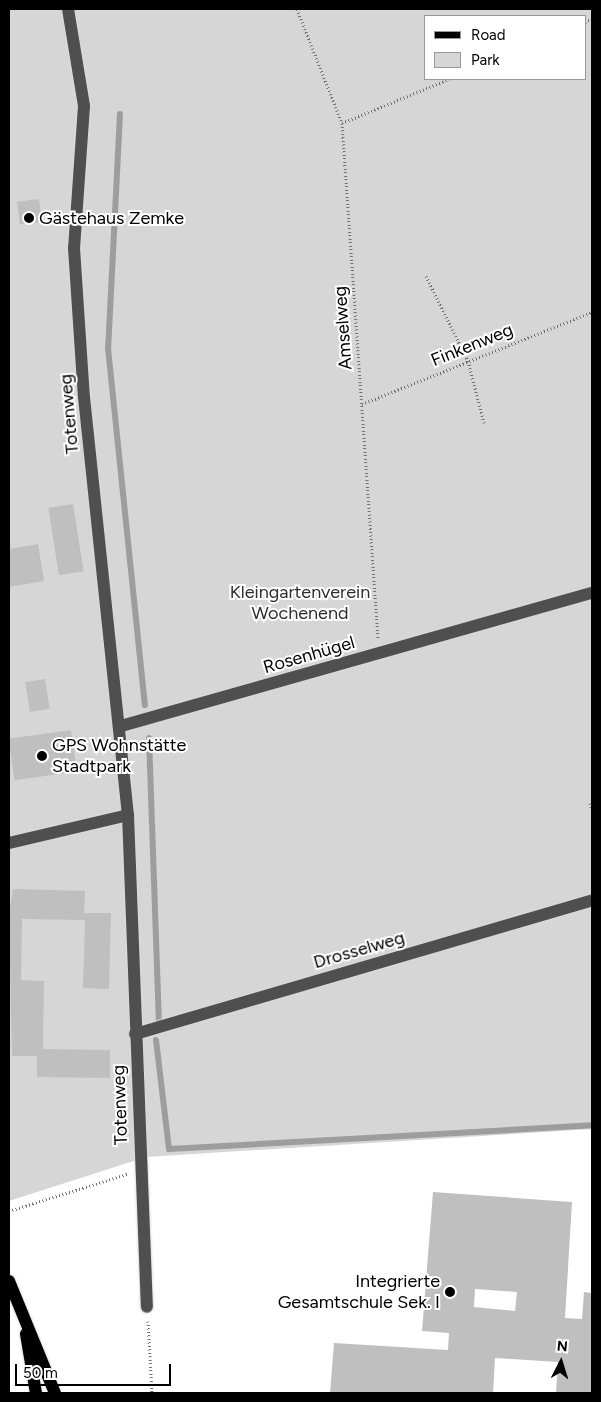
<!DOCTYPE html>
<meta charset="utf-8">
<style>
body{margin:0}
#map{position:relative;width:601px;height:1402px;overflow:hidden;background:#fff;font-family:Figtree,sans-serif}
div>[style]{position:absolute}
.green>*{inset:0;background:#d6d6d6}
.stream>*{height:6px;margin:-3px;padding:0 3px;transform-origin:3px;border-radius:3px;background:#9d9d9d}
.building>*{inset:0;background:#bfbfbf;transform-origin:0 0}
.path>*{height:3px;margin-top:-1.5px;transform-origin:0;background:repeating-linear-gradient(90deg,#717171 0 1px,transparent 0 3.5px)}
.roads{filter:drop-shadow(0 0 1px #dbdbdb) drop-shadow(0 0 1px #dbdbdb)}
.minor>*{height:12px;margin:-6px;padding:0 6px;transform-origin:6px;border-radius:6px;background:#4f4f4f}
.major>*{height:12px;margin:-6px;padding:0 6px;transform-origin:6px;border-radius:6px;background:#000}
.dots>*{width:14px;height:14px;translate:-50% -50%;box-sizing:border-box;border:2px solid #fff;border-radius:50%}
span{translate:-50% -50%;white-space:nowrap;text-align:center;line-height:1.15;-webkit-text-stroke:4px #fff;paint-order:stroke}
.poi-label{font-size:18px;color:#000}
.left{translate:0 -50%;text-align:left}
.right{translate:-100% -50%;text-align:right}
.street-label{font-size:18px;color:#000}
.park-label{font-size:18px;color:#2d2d2d}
.frame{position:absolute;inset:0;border:10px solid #000;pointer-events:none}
.legend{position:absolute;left:424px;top:15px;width:162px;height:65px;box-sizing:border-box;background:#fff;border:1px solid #999;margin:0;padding:6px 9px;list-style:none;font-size:15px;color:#000}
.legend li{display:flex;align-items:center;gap:10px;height:25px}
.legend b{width:25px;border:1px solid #999}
.north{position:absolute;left:536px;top:1337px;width:50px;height:50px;-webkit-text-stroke:4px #fff;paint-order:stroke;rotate:5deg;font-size:14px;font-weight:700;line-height:20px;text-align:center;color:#000}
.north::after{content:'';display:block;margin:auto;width:18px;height:22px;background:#000;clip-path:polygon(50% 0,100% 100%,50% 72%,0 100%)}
.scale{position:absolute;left:15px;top:1364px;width:156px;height:22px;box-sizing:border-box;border:2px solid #000;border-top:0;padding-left:6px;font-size:15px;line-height:18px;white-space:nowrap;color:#000;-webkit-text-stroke:4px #fff;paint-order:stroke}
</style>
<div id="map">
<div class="green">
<div style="clip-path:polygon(evenodd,9px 9px,592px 9px,592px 1129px,146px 1157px,9px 1201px,9px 9px,425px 16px,585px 16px,585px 79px,425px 79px,425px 16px)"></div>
</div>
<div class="stream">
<div style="left:120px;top:114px;width:234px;rotate:92.9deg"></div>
<div style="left:108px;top:348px;width:359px;rotate:84.1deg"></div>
<div style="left:149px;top:738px;width:283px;rotate:88deg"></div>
<div style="left:156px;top:1040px;width:110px;rotate:83.2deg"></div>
<div style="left:169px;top:1149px;width:424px;rotate:-3.2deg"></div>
</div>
<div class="building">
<div style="left:39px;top:199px;width:23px;height:22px;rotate:83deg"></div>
<div style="left:73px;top:504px;width:68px;height:25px;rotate:81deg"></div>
<div style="clip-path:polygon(38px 544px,44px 581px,9px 587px,9px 549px)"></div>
<div style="left:45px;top:679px;width:30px;height:20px;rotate:81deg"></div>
<div style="left:71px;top:730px;width:42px;height:63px;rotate:82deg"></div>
<div style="clip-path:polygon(13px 889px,85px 891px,84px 913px,111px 913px,109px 989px,83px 988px,85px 920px,22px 919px,21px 980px,44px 981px,43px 1049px,110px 1050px,110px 1078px,37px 1077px,37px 1056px,12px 1056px,9px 913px)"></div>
<div style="clip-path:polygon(evenodd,433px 1192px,572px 1202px,565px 1318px,582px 1319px,584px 1292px,592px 1293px,592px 1393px,556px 1393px,558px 1362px,495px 1358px,493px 1393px,330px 1393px,334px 1343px,448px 1350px,449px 1333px,422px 1331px,433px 1192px,475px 1289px,517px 1292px,515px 1311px,474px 1307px,475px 1289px)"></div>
</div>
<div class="path">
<div style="left:297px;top:9px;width:123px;rotate:68.5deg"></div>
<div style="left:342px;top:123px;width:516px;rotate:86deg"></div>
<div style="left:585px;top:22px;width:8px;rotate:-23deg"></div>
<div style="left:342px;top:123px;width:116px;rotate:-22.4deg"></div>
<div style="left:426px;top:276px;width:95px;rotate:63.7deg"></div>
<div style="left:468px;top:361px;width:64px;rotate:75.5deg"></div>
<div style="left:362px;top:404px;width:248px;rotate:-21.8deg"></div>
<div style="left:590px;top:803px;width:7px;rotate:74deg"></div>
<div style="left:9px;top:1211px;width:124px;rotate:-17.4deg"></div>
<div style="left:148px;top:1321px;width:72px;rotate:86.8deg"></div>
</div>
<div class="roads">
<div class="minor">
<div style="left:68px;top:9px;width:98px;rotate:80.6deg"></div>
<div style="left:84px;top:106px;width:142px;rotate:94deg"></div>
<div style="left:74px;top:248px;width:149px;rotate:86.2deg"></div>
<div style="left:84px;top:397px;width:420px;rotate:84deg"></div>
<div style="left:128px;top:815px;width:492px;rotate:87.8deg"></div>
<div style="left:121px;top:726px;width:489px;rotate:-15.8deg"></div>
<div style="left:9px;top:843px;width:122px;rotate:-13.2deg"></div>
<div style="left:135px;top:1034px;width:476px;rotate:-16.3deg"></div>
</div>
<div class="major">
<div style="left:9px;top:1281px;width:121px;rotate:67.7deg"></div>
<div style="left:26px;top:1334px;width:60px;rotate:80.4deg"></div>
</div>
</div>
<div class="dots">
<div style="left:29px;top:218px;background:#000"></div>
<div style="left:42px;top:756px;background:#000"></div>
<div style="left:450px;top:1292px;background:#000"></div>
</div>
<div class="poi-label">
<span class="left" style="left:39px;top:218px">Gästehaus Zemke</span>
<span class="left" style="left:52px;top:756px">GPS Wohnstätte<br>Stadtpark</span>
<span class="right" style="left:440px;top:1292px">Integrierte<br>Gesamtschule Sek. I</span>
</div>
<div class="street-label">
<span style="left:343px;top:328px;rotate:-94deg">Amselweg</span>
<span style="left:472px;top:345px;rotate:-22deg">Finkenweg</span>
<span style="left:69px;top:414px;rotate:-95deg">Totenweg</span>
<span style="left:309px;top:655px;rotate:-16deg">Rosenhügel</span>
<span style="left:359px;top:950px;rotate:-16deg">Drosselweg</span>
<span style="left:120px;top:1105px;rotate:-92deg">Totenweg</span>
</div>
<div class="park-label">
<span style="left:300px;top:603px">Kleingartenverein<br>Wochenend</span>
</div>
<div class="frame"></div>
<ul class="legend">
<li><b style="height:6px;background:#000"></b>Road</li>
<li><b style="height:14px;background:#d6d6d6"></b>Park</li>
</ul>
<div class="north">N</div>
<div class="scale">50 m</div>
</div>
